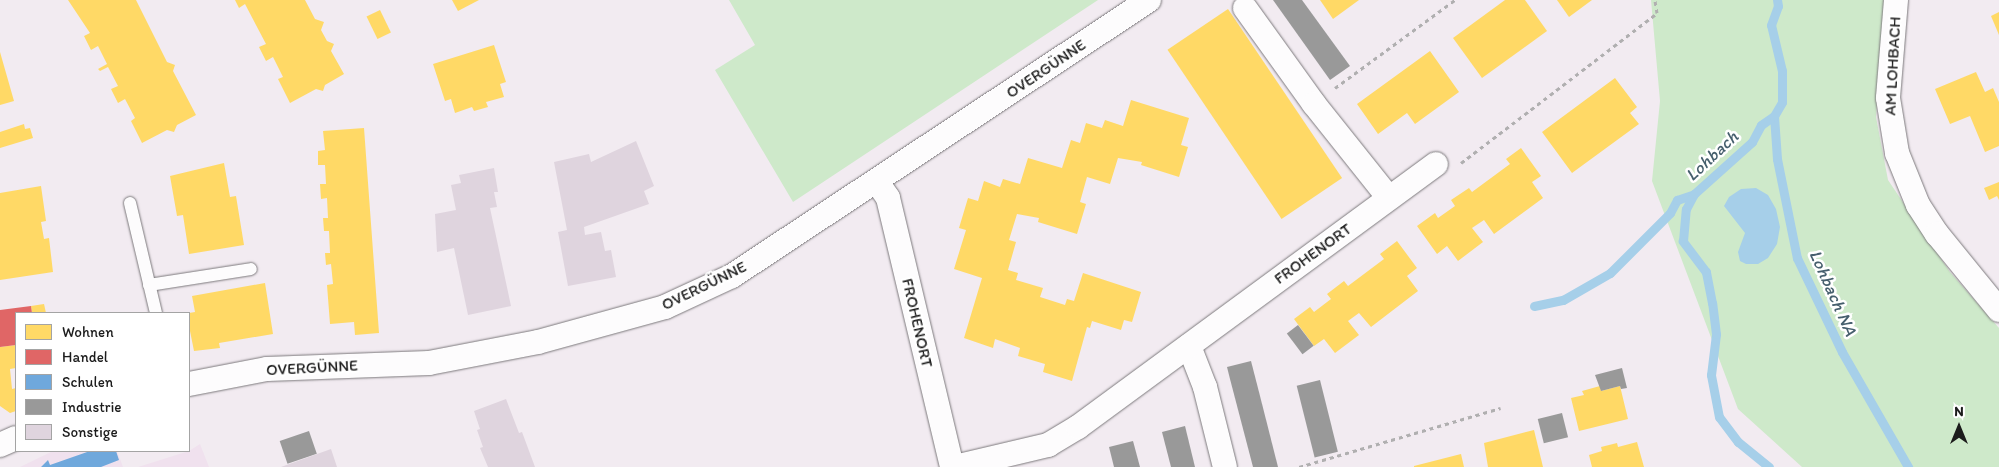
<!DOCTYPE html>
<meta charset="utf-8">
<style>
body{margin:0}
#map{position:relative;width:1999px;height:467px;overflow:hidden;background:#f2ebf1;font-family:Itim,sans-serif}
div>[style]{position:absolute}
.built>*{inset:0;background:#f0e1ee}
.green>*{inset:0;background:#cee9ca}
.water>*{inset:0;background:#a6cfe9}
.homes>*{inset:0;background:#ffd966;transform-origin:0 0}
.shops>*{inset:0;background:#e06666}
.schools>*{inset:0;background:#6fa8dc}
.industry>*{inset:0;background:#999;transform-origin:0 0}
.stream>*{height:9px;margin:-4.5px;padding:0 4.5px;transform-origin:4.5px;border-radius:4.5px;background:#a6cfe9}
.building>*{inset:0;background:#dfd4de}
.path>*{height:3px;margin-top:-1.5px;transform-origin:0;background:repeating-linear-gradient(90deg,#b0afb0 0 4px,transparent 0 8px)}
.roads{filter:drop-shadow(0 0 1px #7c797c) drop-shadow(0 0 1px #7c797c)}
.lane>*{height:12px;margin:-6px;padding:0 6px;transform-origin:6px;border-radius:6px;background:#fdfcfd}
.street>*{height:24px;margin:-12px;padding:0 12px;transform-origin:12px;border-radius:12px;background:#fdfcfd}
span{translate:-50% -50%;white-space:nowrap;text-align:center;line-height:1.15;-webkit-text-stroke:5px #fff;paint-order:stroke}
.street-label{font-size:16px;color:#1c1c1c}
.water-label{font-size:18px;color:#465f6d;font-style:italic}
.legend{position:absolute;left:15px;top:312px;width:175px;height:140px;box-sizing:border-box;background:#fff;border:1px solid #a4a4a4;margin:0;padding:6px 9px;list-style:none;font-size:15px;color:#1c1c1c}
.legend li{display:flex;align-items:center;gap:10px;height:25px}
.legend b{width:25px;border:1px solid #a4a4a4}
.north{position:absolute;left:1934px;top:402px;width:50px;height:50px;-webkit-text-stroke:4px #fff;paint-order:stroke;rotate:0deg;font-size:14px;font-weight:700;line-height:20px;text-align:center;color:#1c1c1c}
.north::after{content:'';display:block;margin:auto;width:18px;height:22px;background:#1c1c1c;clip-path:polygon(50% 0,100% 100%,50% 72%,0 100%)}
</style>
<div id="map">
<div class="built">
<div style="clip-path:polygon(200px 444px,209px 467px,138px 467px,189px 451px)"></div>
<div style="clip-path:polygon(53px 451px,117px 451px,123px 467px,20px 467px)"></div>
</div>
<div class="green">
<div style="clip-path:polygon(729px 0,1098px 0,793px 202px,715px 70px,755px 45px)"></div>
<div style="clip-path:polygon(1651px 0,1885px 0,1876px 117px,1888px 180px,1950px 272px,1999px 328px,1999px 467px,1802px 467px,1738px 409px,1652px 181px,1660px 101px)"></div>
</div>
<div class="water">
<div style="clip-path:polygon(1756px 188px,1768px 195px,1776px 209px,1780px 227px,1777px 244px,1768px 258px,1758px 264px,1746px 264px,1740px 261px,1738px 252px,1745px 233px,1724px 206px,1729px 197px,1741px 189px)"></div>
</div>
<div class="homes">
<div style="clip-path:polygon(68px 0,136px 0,167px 62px,175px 65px,173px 71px,196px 115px,177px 125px,174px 132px,167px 130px,142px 143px,131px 121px,135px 118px,125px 99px,118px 103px,111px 89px,118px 86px,108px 67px,100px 71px,98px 69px,107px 64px,98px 46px,91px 50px,84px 36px,90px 33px)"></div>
<div style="clip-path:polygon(235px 0,305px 0,315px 19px,324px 22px,321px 30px,327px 41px,334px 44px,331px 51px,344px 74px,325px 85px,323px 91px,316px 89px,290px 103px,278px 79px,283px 77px,273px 57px,266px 61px,259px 47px,266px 44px,245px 4px,239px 8px)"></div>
<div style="clip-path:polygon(452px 0,479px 0,458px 11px)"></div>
<div style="clip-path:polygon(1320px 0,1359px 0,1333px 19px)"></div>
<div style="clip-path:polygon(1505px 0,1525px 0,1547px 31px,1482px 78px,1453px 38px)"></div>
<div style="clip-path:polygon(1557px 0,1592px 0,1569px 17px)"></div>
<div style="left:1228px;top:9px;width:204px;height:73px;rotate:56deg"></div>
<div style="left:380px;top:10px;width:25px;height:15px;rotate:64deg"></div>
<div style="clip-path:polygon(1999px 12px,1999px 35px,1991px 16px)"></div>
<div style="clip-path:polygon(494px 45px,506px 82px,500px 84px,504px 97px,486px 102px,488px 107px,474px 111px,472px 107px,455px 113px,451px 99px,445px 101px,433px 64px)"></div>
<div style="clip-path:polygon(1430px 51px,1459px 92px,1415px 124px,1407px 113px,1378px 134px,1357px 104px)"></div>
<div style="clip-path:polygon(0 52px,14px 101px,0 105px)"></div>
<div style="clip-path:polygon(1976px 72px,1985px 92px,1993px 88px,1999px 102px,1999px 146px,1985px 152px,1970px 116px,1950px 124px,1935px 89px)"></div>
<div style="clip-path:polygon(1615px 78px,1637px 107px,1630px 113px,1639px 124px,1572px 173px,1542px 132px)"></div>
<div style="clip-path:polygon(1131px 100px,1189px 118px,1181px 145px,1188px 147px,1179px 177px,1141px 165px,1142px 162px,1118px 158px,1110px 184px,1087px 177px,1080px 202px,1086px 204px,1077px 234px,1038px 222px,1039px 218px,1017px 214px,1009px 240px,1016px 242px,1008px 270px,1018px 273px,1016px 280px,1043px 288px,1040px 297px,1065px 305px,1067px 299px,1074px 301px,1083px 273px,1141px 292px,1132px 322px,1124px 320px,1121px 330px,1092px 321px,1090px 328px,1087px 327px,1072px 381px,1043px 372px,1045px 364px,1018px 356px,1020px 348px,995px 339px,993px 348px,964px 338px,982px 278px,954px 269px,966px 230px,959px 228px,968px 198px,978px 201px,984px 181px,1000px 187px,1003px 179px,1020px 184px,1028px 158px,1062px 168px,1071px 140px,1080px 143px,1086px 123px,1102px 128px,1105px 120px,1123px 126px)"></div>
<div style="clip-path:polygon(24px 124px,25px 129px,30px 128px,33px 138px,0 148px,0 132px)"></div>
<div style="clip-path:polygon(364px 128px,379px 333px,355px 335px,354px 322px,330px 324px,327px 285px,333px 284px,331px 264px,326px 265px,325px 253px,330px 253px,329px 231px,324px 231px,323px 218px,328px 218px,327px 198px,321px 199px,320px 184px,326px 184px,325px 165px,318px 165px,318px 151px,325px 150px,323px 131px)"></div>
<div style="clip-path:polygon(1521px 148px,1541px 176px,1532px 182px,1543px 198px,1494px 234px,1484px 220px,1472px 228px,1483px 242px,1458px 261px,1447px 246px,1437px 254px,1417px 226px,1435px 213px,1438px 218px,1455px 206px,1451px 200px,1469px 188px,1472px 192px,1510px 164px,1506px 159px)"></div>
<div style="clip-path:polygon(224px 163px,230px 197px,236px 196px,244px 245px,189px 254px,183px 215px,177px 216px,170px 176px)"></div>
<div style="clip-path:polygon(1999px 182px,1999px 200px,1997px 196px,1989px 200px,1984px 188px)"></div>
<div style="clip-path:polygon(41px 186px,46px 221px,41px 222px,44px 239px,49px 238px,53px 272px,0 280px,0 193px)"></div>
<div style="clip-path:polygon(1397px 241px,1417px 268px,1407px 276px,1418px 291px,1371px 327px,1359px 313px,1348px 321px,1359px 335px,1335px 353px,1324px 339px,1314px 346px,1294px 319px,1310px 307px,1314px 312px,1331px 299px,1327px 294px,1344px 281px,1348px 286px,1384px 259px,1380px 254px)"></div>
<div style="clip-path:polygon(265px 283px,273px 334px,219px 343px,220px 348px,194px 351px,189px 326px,189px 313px,195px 312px,192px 296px)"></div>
<div style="clip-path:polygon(44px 304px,46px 313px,32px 313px,31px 306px)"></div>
<div style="clip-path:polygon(16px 345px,16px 368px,10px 369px,12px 389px,16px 388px,16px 411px,10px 413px,0 406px,0 347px)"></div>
<div style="clip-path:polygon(1600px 386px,1601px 391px,1620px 386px,1628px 419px,1579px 431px,1571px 398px,1584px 395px,1582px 391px)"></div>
<div style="clip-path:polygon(1534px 430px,1543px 467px,1488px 467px,1484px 443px)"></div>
<div style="clip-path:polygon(1637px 442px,1644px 467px,1592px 467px,1589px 455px,1602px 451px,1601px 447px,1617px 443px,1618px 447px)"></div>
<div style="clip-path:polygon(1461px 454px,1464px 467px,1414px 467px,1414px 466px)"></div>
</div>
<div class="shops">
<div style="clip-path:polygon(31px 306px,32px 313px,16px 313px,16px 345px,0 347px,0 310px)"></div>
</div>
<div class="schools">
<div style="clip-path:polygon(90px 451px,116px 451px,119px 460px,101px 467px,41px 467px,48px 460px,50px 465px)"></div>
</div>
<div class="industry">
<div style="clip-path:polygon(1273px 0,1302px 0,1350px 66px,1330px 80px)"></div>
<div style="left:1298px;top:325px;width:26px;height:14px;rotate:53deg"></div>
<div style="clip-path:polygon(1251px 361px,1260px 396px,1278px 467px,1253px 467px,1230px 379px,1227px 367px)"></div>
<div style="clip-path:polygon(1622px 368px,1627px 388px,1621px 389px,1620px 386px,1601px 391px,1595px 375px)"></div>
<div style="left:1320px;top:380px;width:74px;height:24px;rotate:76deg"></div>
<div style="left:1562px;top:413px;width:25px;height:25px;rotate:76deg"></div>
<div style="clip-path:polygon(1185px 426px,1195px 467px,1171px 467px,1162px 432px)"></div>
<div style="left:309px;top:431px;width:24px;height:31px;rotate:71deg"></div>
<div style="clip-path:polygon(1133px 441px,1140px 467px,1114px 467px,1109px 447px)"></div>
</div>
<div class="stream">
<div style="left:1774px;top:116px;width:43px;rotate:86deg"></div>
<div style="left:1777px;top:159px;width:101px;rotate:78.6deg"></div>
<div style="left:1797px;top:258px;width:104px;rotate:64.4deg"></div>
<div style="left:1842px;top:352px;width:133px;rotate:60.1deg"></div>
<div style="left:1534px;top:306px;width:30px;rotate:-12deg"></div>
<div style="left:1563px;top:300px;width:54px;rotate:-29.9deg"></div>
<div style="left:1610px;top:273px;width:85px;rotate:-45deg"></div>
<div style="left:1670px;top:213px;width:15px;rotate:-62deg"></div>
<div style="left:1677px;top:200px;width:18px;rotate:-19deg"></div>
<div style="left:1769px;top:467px;width:40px;rotate:-141deg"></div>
<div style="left:1738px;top:442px;width:31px;rotate:-127deg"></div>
<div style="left:1719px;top:417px;width:43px;rotate:-100.8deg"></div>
<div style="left:1711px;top:375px;width:41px;rotate:-83deg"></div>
<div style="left:1716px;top:334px;width:31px;rotate:-97deg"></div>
<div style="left:1712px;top:303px;width:32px;rotate:-101deg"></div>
<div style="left:1706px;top:272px;width:39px;rotate:-127deg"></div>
<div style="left:1683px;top:241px;width:32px;rotate:-85deg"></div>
<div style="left:1686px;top:209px;width:17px;rotate:-62deg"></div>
<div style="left:1694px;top:194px;width:78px;rotate:-41.9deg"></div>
<div style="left:1752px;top:142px;width:19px;rotate:-62deg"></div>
<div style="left:1761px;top:125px;width:16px;rotate:-35deg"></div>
<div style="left:1774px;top:116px;width:16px;rotate:-60deg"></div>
<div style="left:1782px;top:102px;width:31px;rotate:-90deg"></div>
<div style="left:1782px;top:71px;width:47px;rotate:-103.4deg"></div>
<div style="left:1771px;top:25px;width:20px;rotate:-70deg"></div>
<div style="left:1778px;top:6px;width:6px;rotate:-99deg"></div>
</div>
<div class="building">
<div style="clip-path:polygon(636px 141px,654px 186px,644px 191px,649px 204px,584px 227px,585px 235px,601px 232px,605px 251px,611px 250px,616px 277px,568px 286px,558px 232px,567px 230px,554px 162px,589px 154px,591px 162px)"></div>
<div style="clip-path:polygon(494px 168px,498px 192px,494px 192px,497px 207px,490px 208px,511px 306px,468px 315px,454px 248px,437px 252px,435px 214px,456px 210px,451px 185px,461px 183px,459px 175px)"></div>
<div style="clip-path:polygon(506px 399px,519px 433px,522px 432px,535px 467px,488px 467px,480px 448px,483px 447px,477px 430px,480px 429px,474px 411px)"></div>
<div style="clip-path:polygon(331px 449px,337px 467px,281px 467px)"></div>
</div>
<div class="path">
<div style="left:1335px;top:88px;width:149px;rotate:-36.3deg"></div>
<div style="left:1461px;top:163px;width:247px;rotate:-37.4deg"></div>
<div style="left:1657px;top:13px;width:13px;rotate:-99deg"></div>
<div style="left:1299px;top:467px;width:210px;rotate:-16.3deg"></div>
</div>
<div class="roads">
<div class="lane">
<div style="left:130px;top:203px;width:113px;rotate:76.7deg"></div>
<div style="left:149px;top:285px;width:103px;rotate:-8.9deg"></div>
</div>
<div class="street">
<div style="left:1896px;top:0;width:98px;rotate:94.7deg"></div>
<div style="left:1888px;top:98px;width:56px;rotate:80.7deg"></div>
<div style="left:1897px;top:153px;width:56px;rotate:68deg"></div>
<div style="left:1918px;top:205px;width:35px;rotate:57deg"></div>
<div style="left:1937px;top:234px;width:98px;rotate:50.8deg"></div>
<div style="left:1245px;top:8px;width:118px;rotate:54.3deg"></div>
<div style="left:1314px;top:104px;width:120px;rotate:51.4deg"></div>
<div style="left:877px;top:182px;width:19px;rotate:55deg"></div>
<div style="left:888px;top:198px;width:277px;rotate:76.6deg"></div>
<div style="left:1189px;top:346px;width:44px;rotate:68.7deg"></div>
<div style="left:1205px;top:387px;width:82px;rotate:76deg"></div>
<div style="left:189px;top:384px;width:79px;rotate:-10.9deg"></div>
<div style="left:267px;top:369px;width:162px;rotate:-2.1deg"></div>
<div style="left:429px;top:363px;width:111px;rotate:-10.9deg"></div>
<div style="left:538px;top:342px;width:132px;rotate:-15.4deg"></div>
<div style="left:665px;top:307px;width:74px;rotate:-24.8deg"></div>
<div style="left:732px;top:276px;width:500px;rotate:-33.5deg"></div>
<div style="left:0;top:445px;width:17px;rotate:-24deg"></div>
<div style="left:955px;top:467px;width:96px;rotate:-13.3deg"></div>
<div style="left:1048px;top:445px;width:35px;rotate:-31deg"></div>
<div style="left:1078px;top:427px;width:444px;rotate:-36.3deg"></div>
</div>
</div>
<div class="street-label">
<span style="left:1893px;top:66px;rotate:-87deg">AM LOHBACH</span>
<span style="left:1046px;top:69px;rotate:-34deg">OVERGÜNNE</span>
<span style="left:1313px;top:254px;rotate:-36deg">FROHENORT</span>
<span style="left:704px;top:286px;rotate:-26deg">OVERGÜNNE</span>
<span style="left:917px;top:323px;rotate:77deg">FROHENORT</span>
<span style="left:312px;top:368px;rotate:-3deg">OVERGÜNNE</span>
</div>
<div class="water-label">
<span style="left:1712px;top:156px;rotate:-43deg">Lohbach</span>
<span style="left:1833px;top:293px;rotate:66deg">Lohbach NA</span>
</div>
<ul class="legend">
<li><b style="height:14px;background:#ffd966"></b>Wohnen</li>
<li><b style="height:14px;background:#e06666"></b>Handel</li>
<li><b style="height:14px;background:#6fa8dc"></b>Schulen</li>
<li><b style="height:14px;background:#999"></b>Industrie</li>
<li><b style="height:14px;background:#dfd4de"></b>Sonstige</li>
</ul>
<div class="north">N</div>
</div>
